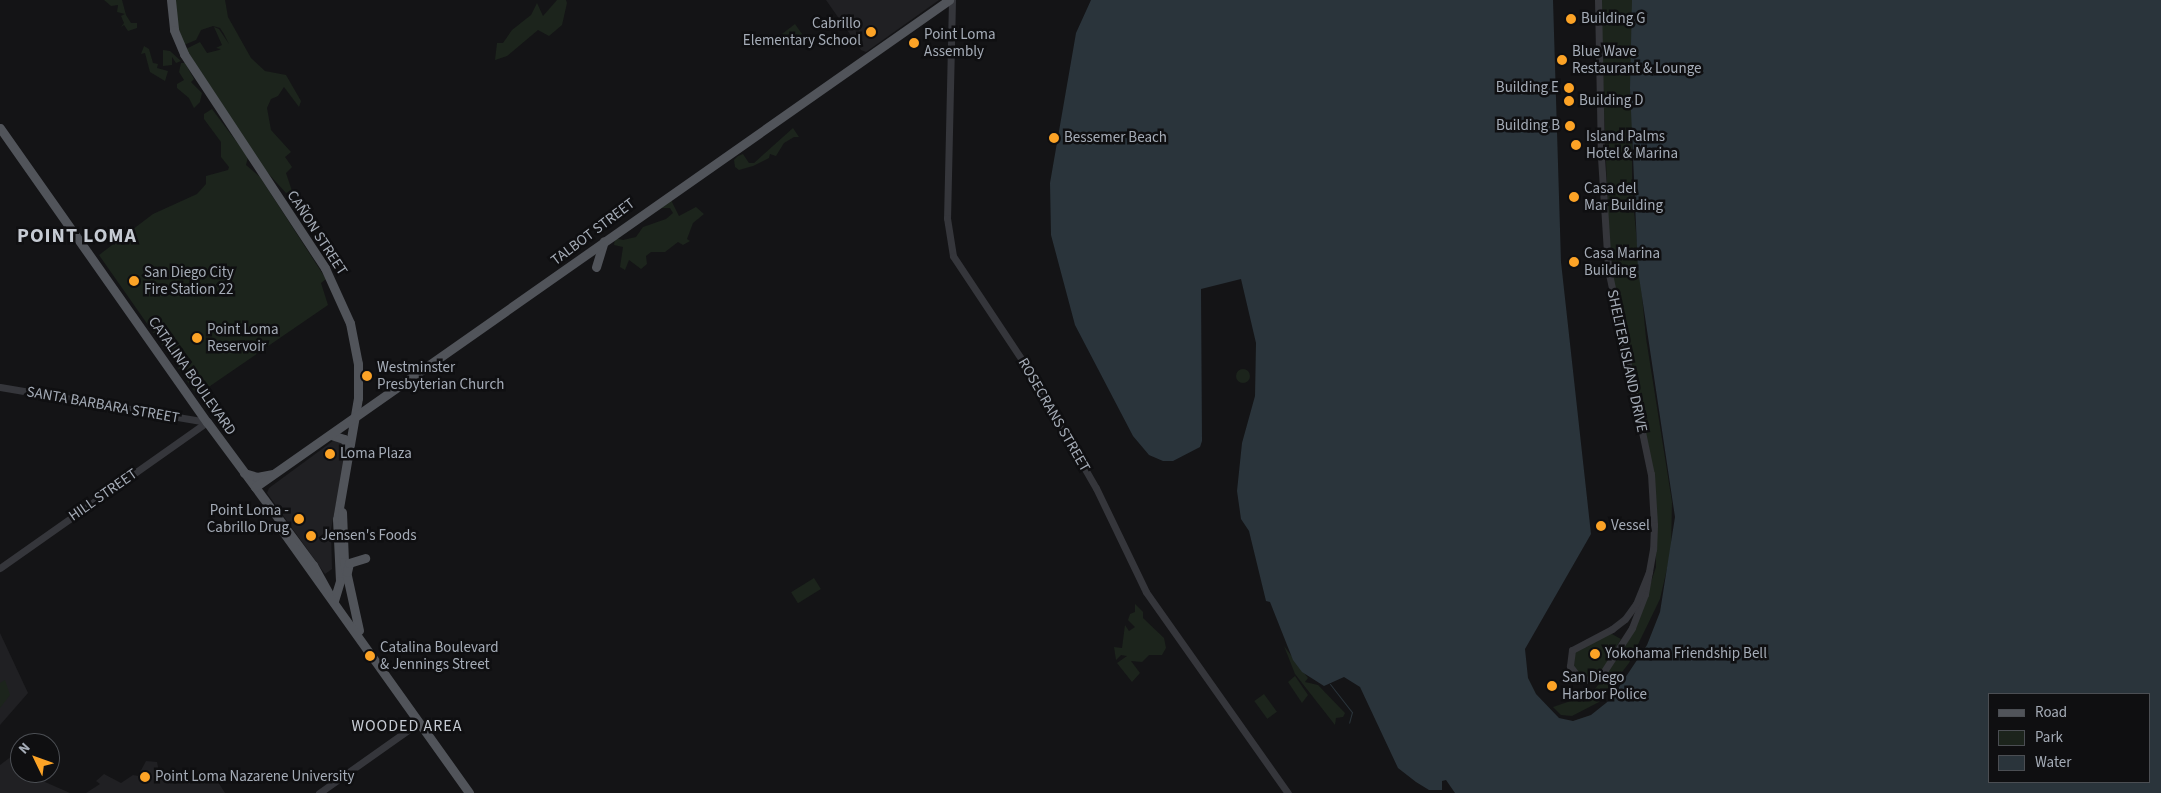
<!DOCTYPE html>
<meta charset="utf-8">
<style>
body{margin:0}
#map{position:relative;width:2161px;height:793px;overflow:hidden;background:#141416;font-family:"Source Sans 3",sans-serif}
div>[style]{position:absolute}
.built>*{inset:0;background:#202023}
.green>*{inset:0;background:#1c241c;transform-origin:0 0}
.round{border-radius:50%}
.water>*{inset:0;background:#2a343b}
.stream>*{height:1px;margin:-0.5px;padding:0 0.5px;transform-origin:0.5px;border-radius:0.5px;background:#2a343b}
.minor>*{height:7px;margin:-3.5px;padding:0 3.5px;transform-origin:3.5px;border-radius:3.5px;background:#35363b}
.major>*{height:9px;margin:-4.5px;padding:0 4.5px;transform-origin:4.5px;border-radius:4.5px;background:#51545a}
.dots>*{width:14px;height:14px;translate:-50% -50%;box-sizing:border-box;border:2px solid #0f0f11;border-radius:50%}
span{translate:-50% -50%;white-space:nowrap;text-align:center;line-height:1.15;-webkit-text-stroke:5px #0f0f11;paint-order:stroke}
.poi-label{font-size:15px;color:#a5acb7}
.left{translate:0 -50%;text-align:left}
.right{translate:-100% -50%;text-align:right}
.street-label{font-size:15px;color:#a5acb7}
.neighbourhood-label{font-size:16px;color:#c6cbd3;letter-spacing:1px}
.district-label{font-size:20px;color:#c6cbd3;font-weight:700;letter-spacing:1px}
.legend{position:absolute;left:1988px;top:693px;width:162px;height:90px;box-sizing:border-box;background:#0f0f11;border:1px solid #4b4e53;margin:0;padding:6px 9px;list-style:none;font-size:15px;color:#a5acb7}
.legend li{display:flex;align-items:center;gap:10px;height:25px}
.legend b{width:25px;border:1px solid #4b4e53}
.north{position:absolute;left:10px;top:733px;width:50px;height:50px;box-sizing:border-box;background:#0f0f11;border:1px solid #4b4e53;border-radius:50%;rotate:312deg;font-size:14px;font-weight:700;line-height:20px;text-align:center;color:#a5acb7}
.north::after{content:'';display:block;margin:auto;width:18px;height:22px;background:#fca326;clip-path:polygon(50% 0,100% 100%,50% 72%,0 100%)}
</style>
<div id="map">
<div class="built">
<div style="clip-path:polygon(826px 0,939px 0,866px 52px,861px 50px)"></div>
<div style="clip-path:polygon(337px 438px,342px 440px,346px 454px,331px 529px,332px 569px,325px 574px,267px 493px,269px 488px)"></div>
<div style="clip-path:polygon(0 633px,28px 693px,0 725px)"></div>
<div style="clip-path:polygon(20px 750px,20px 773px,36px 773px,36px 778px,70px 793px,0 793px,0 765px)"></div>
<div style="clip-path:polygon(146px 761px,157px 762px,160px 777px,171px 783px,203px 776px,218px 782px,225px 793px,86px 793px,100px 784px,96px 781px,104px 774px,121px 783px,133px 775px,138px 776px)"></div>
</div>
<div class="green">
<div style="clip-path:polygon(104px 0,122px 0,126px 15px,131px 23px,137px 23px,137px 28px,128px 31px,124px 25px,121px 27px,124px 23px,121px 16px,125px 14px,117px 12px,118px 5px,111px 6px)"></div>
<div style="clip-path:polygon(175px 0,225px 0,228px 17px,251px 58px,265px 71px,286px 75px,301px 101px,299px 107px,284px 87px,278px 96px,271px 99px,267px 108px,271px 130px,291px 152px,285px 157px,292px 167px,286px 173px,292px 191px,286px 193px,265px 170px,186px 49px,200px 42px,207px 53px,219px 50px,221px 49px,216px 48px,222px 45px,214px 27px,219px 29px,229px 44px,224px 34px,220px 28px,213px 26px,201px 30px,196px 40px,184px 45px,176px 20px)"></div>
<div style="clip-path:polygon(557px 0,566px 0,567px 3px,562px 25px,549px 36px,538px 30px,507px 56px,495px 60px,497px 43px,503px 43px,512px 30px,531px 15px,537px 3px,543px 16px)"></div>
<div style="clip-path:polygon(1600px 0,1632px 0,1632px 190px,1646px 338px,1672px 502px,1671px 551px,1660px 599px,1629px 663px,1599px 702px,1572px 716px,1561px 715px,1553px 707px,1591px 694px,1598px 685px,1625px 647px,1640px 616px,1656px 567px,1655px 493px,1610px 269px)"></div>
<div style="clip-path:polygon(795px 24px,807px 41px,782px 34px)"></div>
<div style="clip-path:polygon(144px 46px,149px 49px,153px 63px,158px 64px,157px 68px,168px 71px,165px 81px,150px 72px,145px 53px,141px 54px)"></div>
<div style="clip-path:polygon(163px 50px,170px 51px,181px 61px,176px 63px,172px 57px,172px 65px,163px 66px)"></div>
<div style="clip-path:polygon(181px 63px,185px 63px,194px 79px,191px 82px,202px 93px,200px 102px,194px 108px,189px 98px,177px 88px,177px 84px,184px 80px,179px 72px)"></div>
<div style="clip-path:polygon(212px 109px,248px 157px,246px 165px,260px 177px,326px 279px,321px 283px,328px 305px,197px 395px,99px 255px,153px 214px,197px 194px,206px 184px,206px 176px,228px 170px,229px 167px,221px 157px,221px 142px,204px 119px,204px 114px)"></div>
<div style="clip-path:polygon(793px 128px,799px 137px,794px 137px,784px 143px,776px 156px,770px 154px,769px 158px,753px 166px,739px 170px,735px 167px,734px 160px,738px 156px,743px 154px,749px 163px,754px 163px)"></div>
<div style="clip-path:polygon(672px 197px,672px 202px,679px 216px,696px 207px,704px 214px,693px 223px,687px 239px,690px 241px,683px 245px,678px 242px,665px 252px,651px 252px,646px 256px,647px 264px,641px 269px,629px 260px,625px 270px,620px 267px,623px 247px,614px 245px,615px 238px,623px 240px,636px 237px,643px 227px,666px 219px,673px 213px,670px 208px,662px 208px,632px 226px)"></div>
<div class="round" style="left:1236px;top:369px;width:14px;height:14px"></div>
<div style="left:814px;top:578px;width:13px;height:27px;rotate:58deg"></div>
<div style="clip-path:polygon(1135px 604px,1143px 612px,1143px 618px,1164px 638px,1166px 648px,1162px 655px,1149px 655px,1142px 662px,1131px 661px,1140px 673px,1132px 682px,1117px 663px,1127px 656px,1121px 655px,1116px 660px,1114px 647px,1122px 648px,1125px 625px,1129px 631px,1135px 627px,1128px 620px,1130px 614px,1135px 612px)"></div>
<div style="clip-path:polygon(1610px 633px,1621px 639px,1601px 673px,1591px 678px,1580px 676px,1574px 669px,1575px 651px)"></div>
<div style="clip-path:polygon(1284px 646px,1308px 678px,1305px 682px,1318px 685px,1345px 713px,1343px 717px,1336px 718px,1335px 725px,1295px 674px)"></div>
<div style="clip-path:polygon(1295px 676px,1308px 695px,1302px 703px,1288px 682px)"></div>
<div style="clip-path:polygon(5px 680px,10px 695px,0 708px,0 683px)"></div>
<div style="left:1264px;top:694px;width:22px;height:12px;rotate:54deg"></div>
</div>
<div class="water">
<div style="clip-path:polygon(evenodd,1091px 0,1553px 0,1561px 262px,1591px 534px,1525px 649px,1528px 678px,1536px 694px,1559px 718px,1573px 721px,1591px 715px,1611px 699px,1647px 645px,1660px 612px,1675px 517px,1638px 270px,1630px 88px,1632px 0,2161px 0,2161px 793px,1455px 793px,1446px 780px,1442px 781px,1442px 790px,1429px 790px,1416px 782px,1398px 768px,1360px 687px,1344px 677px,1324px 686px,1302px 672px,1293px 660px,1270px 602px,1266px 601px,1249px 531px,1241px 519px,1237px 491px,1242px 443px,1255px 396px,1256px 343px,1241px 279px,1201px 289px,1202px 441px,1200px 447px,1173px 461px,1163px 461px,1149px 455px,1133px 436px,1075px 325px,1051px 235px,1050px 183px,1076px 33px,1091px 0,2150px 694px,2150px 782px,1990px 782px,1990px 694px,2150px 694px)"></div>
</div>
<div class="stream">
<div style="left:1330px;top:684px;width:36px;rotate:52deg"></div>
<div style="left:1352px;top:712px;width:11px;rotate:105deg"></div>
</div>
<div class="minor">
<div style="left:952px;top:0;width:218px;rotate:91.3deg"></div>
<div style="left:947px;top:218px;width:38px;rotate:81deg"></div>
<div style="left:953px;top:256px;width:128px;rotate:56.4deg"></div>
<div style="left:1024px;top:363px;width:144px;rotate:60.1deg"></div>
<div style="left:1096px;top:488px;width:115px;rotate:64.3deg"></div>
<div style="left:1146px;top:592px;width:246px;rotate:54.8deg"></div>
<div style="left:1598px;top:0;width:157px;rotate:88.9deg"></div>
<div style="left:1601px;top:157px;width:112px;rotate:86.4deg"></div>
<div style="left:1608px;top:269px;width:209px;rotate:78.2deg"></div>
<div style="left:1651px;top:474px;width:51px;rotate:86.6deg"></div>
<div style="left:1654px;top:525px;width:24px;rotate:92deg"></div>
<div style="left:1653px;top:549px;width:46px;rotate:100.1deg"></div>
<div style="left:1645px;top:594px;width:36px;rotate:111deg"></div>
<div style="left:1632px;top:628px;width:57px;rotate:122.9deg"></div>
<div style="left:1601px;top:676px;width:13px;rotate:162deg"></div>
<div style="left:1589px;top:680px;width:10px;rotate:-169deg"></div>
<div style="left:1579px;top:678px;width:15px;rotate:-127deg"></div>
<div style="left:1570px;top:666px;width:16px;rotate:-83deg"></div>
<div style="left:1572px;top:650px;width:45px;rotate:-27.7deg"></div>
<div style="left:1612px;top:629px;width:16px;rotate:-38deg"></div>
<div style="left:1625px;top:619px;width:19px;rotate:-54deg"></div>
<div style="left:1636px;top:604px;width:35px;rotate:-68deg"></div>
<div style="left:0;top:387px;width:210px;rotate:9.6deg"></div>
<div style="left:0;top:568px;width:253px;rotate:-35.2deg"></div>
<div style="left:319px;top:793px;width:118px;rotate:-35.3deg"></div>
<div style="left:415px;top:725px;width:7px;rotate:-82deg"></div>
</div>
<div class="major">
<div style="left:171px;top:0;width:30px;rotate:84deg"></div>
<div style="left:174px;top:30px;width:26px;rotate:67deg"></div>
<div style="left:184px;top:54px;width:256px;rotate:56.6deg"></div>
<div style="left:325px;top:268px;width:60px;rotate:65.6deg"></div>
<div style="left:350px;top:323px;width:42px;rotate:79deg"></div>
<div style="left:358px;top:364px;width:34px;rotate:90deg"></div>
<div style="left:358px;top:398px;width:123px;rotate:99.8deg"></div>
<div style="left:337px;top:519px;width:62px;rotate:87.2deg"></div>
<div style="left:340px;top:581px;width:21px;rotate:107deg"></div>
<div style="left:0;top:128px;width:360px;rotate:54.9deg"></div>
<div style="left:207px;top:422px;width:178px;rotate:53.5deg"></div>
<div style="left:313px;top:565px;width:33px;rotate:61deg"></div>
<div style="left:596px;top:267px;width:27px;rotate:-73deg"></div>
<div style="left:331px;top:435px;width:14px;rotate:17deg"></div>
<div style="left:344px;top:439px;width:12px;rotate:59deg"></div>
<div style="left:244px;top:473px;width:14px;rotate:17deg"></div>
<div style="left:257px;top:477px;width:15px;rotate:-11deg"></div>
<div style="left:255px;top:487px;width:848px;rotate:-35.06deg"></div>
<div style="left:342px;top:512px;width:50px;rotate:87.7deg"></div>
<div style="left:344px;top:562px;width:70px;rotate:77.6deg"></div>
<div style="left:281px;top:529px;width:324px;rotate:54.5deg"></div>
<div style="left:347px;top:572px;width:9px;rotate:-77deg"></div>
<div style="left:349px;top:563px;width:17px;rotate:-17deg"></div>
</div>
<div class="dots">
<div style="left:1571px;top:19px;background:#fca326"></div>
<div style="left:871px;top:32px;background:#fca326"></div>
<div style="left:914px;top:43px;background:#fca326"></div>
<div style="left:1562px;top:60px;background:#fca326"></div>
<div style="left:1569px;top:88px;background:#fca326"></div>
<div style="left:1569px;top:101px;background:#fca326"></div>
<div style="left:1570px;top:126px;background:#fca326"></div>
<div style="left:1054px;top:138px;background:#fca326"></div>
<div style="left:1576px;top:145px;background:#fca326"></div>
<div style="left:1574px;top:197px;background:#fca326"></div>
<div style="left:1574px;top:262px;background:#fca326"></div>
<div style="left:134px;top:281px;background:#fca326"></div>
<div style="left:197px;top:338px;background:#fca326"></div>
<div style="left:367px;top:376px;background:#fca326"></div>
<div style="left:330px;top:454px;background:#fca326"></div>
<div style="left:299px;top:519px;background:#fca326"></div>
<div style="left:1601px;top:526px;background:#fca326"></div>
<div style="left:311px;top:536px;background:#fca326"></div>
<div style="left:1595px;top:654px;background:#fca326"></div>
<div style="left:370px;top:656px;background:#fca326"></div>
<div style="left:1552px;top:686px;background:#fca326"></div>
<div style="left:145px;top:777px;background:#fca326"></div>
</div>
<div class="poi-label">
<span class="left" style="left:1581px;top:19px">Building G</span>
<span class="right" style="left:861px;top:32px">Cabrillo<br>Elementary School</span>
<span class="left" style="left:924px;top:43px">Point Loma<br>Assembly</span>
<span class="left" style="left:1572px;top:60px">Blue Wave<br>Restaurant &amp; Lounge</span>
<span class="right" style="left:1559px;top:88px">Building E</span>
<span class="left" style="left:1579px;top:101px">Building D</span>
<span class="right" style="left:1560px;top:126px">Building B</span>
<span class="left" style="left:1586px;top:145px">Island Palms<br>Hotel &amp; Marina</span>
<span class="left" style="left:1064px;top:138px">Bessemer Beach</span>
<span class="left" style="left:1584px;top:197px">Casa del<br>Mar Building</span>
<span class="left" style="left:1584px;top:262px">Casa Marina<br>Building</span>
<span class="left" style="left:144px;top:281px">San Diego City<br>Fire Station 22</span>
<span class="left" style="left:207px;top:338px">Point Loma<br>Reservoir</span>
<span class="left" style="left:377px;top:376px">Westminster<br>Presbyterian Church</span>
<span class="left" style="left:340px;top:454px">Loma Plaza</span>
<span class="right" style="left:289px;top:519px">Point Loma -<br>Cabrillo Drug</span>
<span class="left" style="left:1611px;top:526px">Vessel</span>
<span class="left" style="left:321px;top:536px">Jensen's Foods</span>
<span class="left" style="left:380px;top:656px">Catalina Boulevard<br>&amp; Jennings Street</span>
<span class="left" style="left:1605px;top:654px">Yokohama Friendship Bell</span>
<span class="left" style="left:1562px;top:686px">San Diego<br>Harbor Police</span>
<span class="left" style="left:155px;top:777px">Point Loma Nazarene University</span>
</div>
<div class="street-label">
<span style="left:593px;top:232px;rotate:-37deg">TALBOT STREET</span>
<span style="left:317px;top:233px;rotate:57deg">CAÑON STREET</span>
<span style="left:1627px;top:361px;rotate:78deg">SHELTER ISLAND DRIVE</span>
<span style="left:192px;top:376px;rotate:55deg">CATALINA BOULEVARD</span>
<span style="left:103px;top:405px;rotate:10deg">SANTA BARBARA STREET</span>
<span style="left:1054px;top:415px;rotate:60deg">ROSECRANS STREET</span>
<span style="left:103px;top:495px;rotate:-35deg">HILL STREET</span>
</div>
<div class="neighbourhood-label">
<span style="left:407px;top:726px">WOODED AREA</span>
</div>
<div class="district-label">
<span style="left:77px;top:236px">POINT LOMA</span>
</div>
<ul class="legend">
<li><b style="height:6px;background:#51545a"></b>Road</li>
<li><b style="height:14px;background:#1c241c"></b>Park</li>
<li><b style="height:14px;background:#2a343b"></b>Water</li>
</ul>
<div class="north">N</div>
</div>
